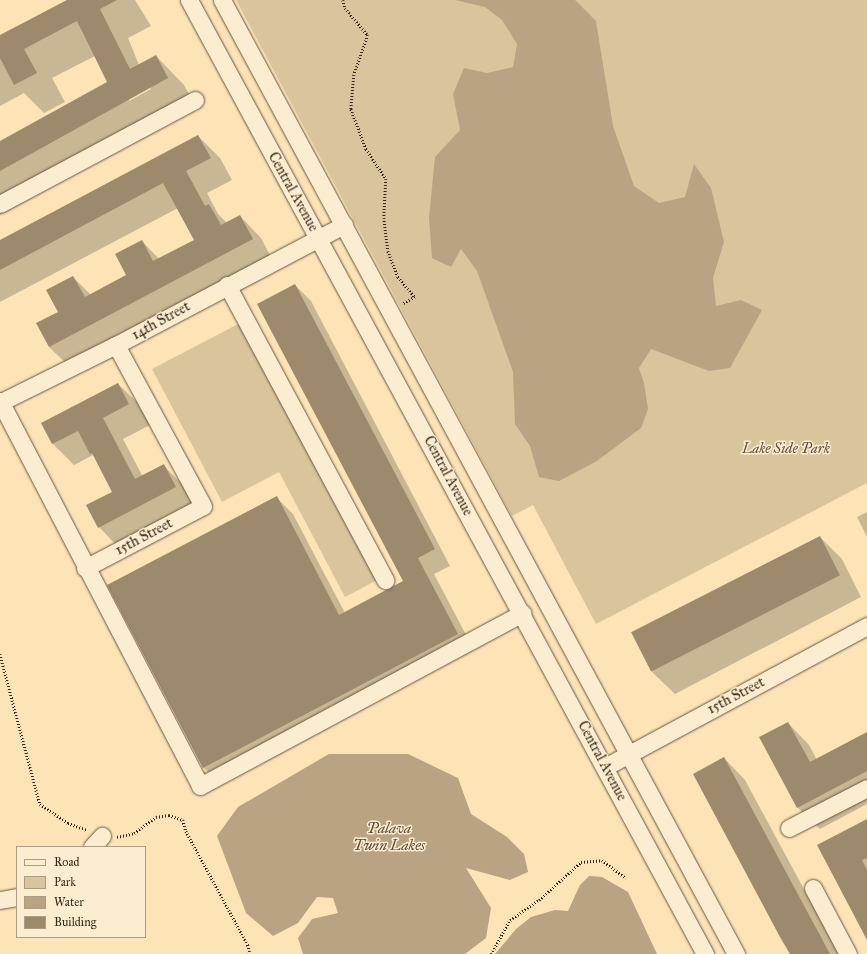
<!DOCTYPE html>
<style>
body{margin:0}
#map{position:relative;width:867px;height:954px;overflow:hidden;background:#fce4b7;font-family:"IM FELL Great Primer",serif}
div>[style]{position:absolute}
.green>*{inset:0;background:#dac49c}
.water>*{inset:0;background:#b9a382}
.shadow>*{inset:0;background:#0003}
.building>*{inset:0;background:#9d896c;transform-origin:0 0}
.path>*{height:2.5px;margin-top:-1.25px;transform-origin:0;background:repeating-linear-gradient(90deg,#36261a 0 1px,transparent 0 3px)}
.roads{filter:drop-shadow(0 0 1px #685641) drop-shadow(0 0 1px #685641)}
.street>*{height:17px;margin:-8.5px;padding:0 8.5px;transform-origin:8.5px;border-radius:8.5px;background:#fdedd0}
span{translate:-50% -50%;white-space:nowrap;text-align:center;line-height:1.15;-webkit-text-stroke:3px #fdedd0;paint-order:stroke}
.street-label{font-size:14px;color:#36261a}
.park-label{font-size:14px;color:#5f4e3a;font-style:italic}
.water-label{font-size:15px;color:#5d4c39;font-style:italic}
.legend{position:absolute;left:16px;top:846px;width:130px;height:92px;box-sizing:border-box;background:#fdedd0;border:1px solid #ad9d87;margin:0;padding:5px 7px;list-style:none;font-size:12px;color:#36261a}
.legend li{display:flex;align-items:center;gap:8px;height:20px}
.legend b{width:20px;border:1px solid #ad9d87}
</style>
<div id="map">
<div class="green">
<div style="clip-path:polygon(236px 0,867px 0,867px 483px,596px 624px,533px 505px,512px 516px)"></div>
<div style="clip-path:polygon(242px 322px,379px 579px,345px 597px,279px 472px,222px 502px,152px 369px)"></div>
</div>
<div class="water">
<div style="clip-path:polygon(455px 0,575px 0,596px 21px,613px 126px,634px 186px,659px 203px,685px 197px,694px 164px,711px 188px,724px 242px,713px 278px,716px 306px,741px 300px,762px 310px,730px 368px,709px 371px,651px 349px,639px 368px,644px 383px,648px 409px,641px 428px,597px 461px,559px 481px,539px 477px,530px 446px,515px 424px,513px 372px,477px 271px,461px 249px,451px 267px,432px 258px,429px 218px,435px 157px,460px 130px,453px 94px,464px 68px,487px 73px,513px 67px,517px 44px,502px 20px,485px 7px)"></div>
<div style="clip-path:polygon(329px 754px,408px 754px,458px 778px,471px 814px,507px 837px,524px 854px,528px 872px,510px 880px,466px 868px,491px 908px,486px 938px,465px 954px,303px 954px,298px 938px,312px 919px,338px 913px,333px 898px,317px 897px,298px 923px,273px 936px,246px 913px,217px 836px,238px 807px)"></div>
<div style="clip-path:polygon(589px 876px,602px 877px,628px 892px,657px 954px,495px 954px,516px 929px,531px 917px,555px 910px,568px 911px,580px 885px)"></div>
</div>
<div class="shadow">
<div style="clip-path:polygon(evenodd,69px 0,135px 0,151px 26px,128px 38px,139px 65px,156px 56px,184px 85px,196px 107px,0 215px,0 142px,108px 82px,95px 56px,52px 78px,65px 102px,44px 113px,24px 93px,0 106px,0 37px,69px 0,150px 87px,151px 89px,129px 101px,129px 98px,150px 87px)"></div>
<div style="clip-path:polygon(198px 136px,220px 158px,232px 180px,207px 193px,218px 214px,227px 223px,240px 216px,261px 238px,273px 261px,71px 368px,49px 347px,59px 312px,73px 277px,91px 295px,127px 276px,142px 241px,159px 259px,195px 240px,178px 208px,0 302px,0 241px)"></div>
<div style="clip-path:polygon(295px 285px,311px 301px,450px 566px,434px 574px,474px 650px,220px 784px,204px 768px,276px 497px,293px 514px,345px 613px,404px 582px)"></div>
<div style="clip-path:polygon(118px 384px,140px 405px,150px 425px,123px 439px,143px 477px,164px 466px,185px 487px,197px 508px,120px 549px,99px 527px,114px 492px,96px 459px,93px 455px,74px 465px,53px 444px,42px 424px)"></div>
<div style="clip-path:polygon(867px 512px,867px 537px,857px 517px)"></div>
<div style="clip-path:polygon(820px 537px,842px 559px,861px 597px,675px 694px,653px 673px,634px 635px)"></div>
<div style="clip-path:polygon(788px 723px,809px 745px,817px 760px,867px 733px,867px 804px,820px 829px,798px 808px,761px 738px)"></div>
<div style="clip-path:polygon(724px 758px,745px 780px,839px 954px,791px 954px)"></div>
<div style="clip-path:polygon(867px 820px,867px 937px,818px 845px)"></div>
</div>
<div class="building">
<div style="clip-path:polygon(67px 0,117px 0,100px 9px,130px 69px,156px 55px,168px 78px,0 171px,0 141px,107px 82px,77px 21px,24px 49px,37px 73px,14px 85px,0 58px,0 35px)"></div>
<div style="clip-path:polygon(198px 135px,211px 158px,186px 171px,205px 206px,209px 204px,221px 225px,240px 215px,253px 239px,49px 347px,36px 323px,58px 312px,46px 290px,73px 276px,85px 297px,126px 275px,115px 254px,142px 240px,153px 261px,194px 240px,163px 183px,0 270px,0 240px)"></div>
<div style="clip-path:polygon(295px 284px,435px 549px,418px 558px,458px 634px,203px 768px,107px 585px,277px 496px,339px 615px,403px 581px,257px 304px)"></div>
<div style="clip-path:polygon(118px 383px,129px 404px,103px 418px,135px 479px,164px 464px,176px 487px,98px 528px,86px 505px,112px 492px,92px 453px,90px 454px,78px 431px,52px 444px,41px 423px)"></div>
<div style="left:820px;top:536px;width:44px;height:212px;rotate:63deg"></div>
<div style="clip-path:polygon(788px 722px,810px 762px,867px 732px,867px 771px,797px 808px,759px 737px)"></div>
<div style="clip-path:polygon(724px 757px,772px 846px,830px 954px,790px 954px,780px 937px,693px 774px)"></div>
<div style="clip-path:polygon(867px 819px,867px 858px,862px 860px,867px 870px,867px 940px,817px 845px)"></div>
</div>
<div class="path">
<div style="left:343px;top:0;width:8px;rotate:76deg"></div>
<div style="left:345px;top:8px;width:35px;rotate:50deg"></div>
<div style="left:368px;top:35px;width:42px;rotate:109.3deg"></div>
<div style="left:354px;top:75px;width:34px;rotate:95deg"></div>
<div style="left:351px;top:109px;width:43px;rotate:69.4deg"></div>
<div style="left:366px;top:149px;width:36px;rotate:56deg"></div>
<div style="left:386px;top:179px;width:39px;rotate:93deg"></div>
<div style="left:384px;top:218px;width:33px;rotate:83deg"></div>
<div style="left:388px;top:251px;width:28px;rotate:69deg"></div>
<div style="left:398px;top:277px;width:26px;rotate:50deg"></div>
<div style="left:415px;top:297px;width:14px;rotate:150deg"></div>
<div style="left:0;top:654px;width:155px;rotate:75.1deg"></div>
<div style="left:40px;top:804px;width:34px;rotate:34deg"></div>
<div style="left:68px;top:823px;width:20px;rotate:20deg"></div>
<div style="left:117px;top:837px;width:17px;rotate:-13deg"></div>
<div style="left:134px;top:833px;width:27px;rotate:-36deg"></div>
<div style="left:156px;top:817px;width:13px;rotate:-9deg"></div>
<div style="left:169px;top:815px;width:15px;rotate:20deg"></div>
<div style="left:183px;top:820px;width:11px;rotate:75deg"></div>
<div style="left:186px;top:831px;width:130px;rotate:61.5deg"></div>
<div style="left:248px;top:945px;width:9px;rotate:77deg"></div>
<div style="left:491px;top:954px;width:39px;rotate:-61deg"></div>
<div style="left:510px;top:920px;width:35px;rotate:-35deg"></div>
<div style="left:539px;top:900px;width:57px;rotate:-42.1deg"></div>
<div style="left:581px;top:862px;width:21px;rotate:-5deg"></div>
<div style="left:602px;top:860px;width:30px;rotate:37deg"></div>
</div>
<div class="roads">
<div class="street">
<div style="left:189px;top:0;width:1085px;rotate:61.59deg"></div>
<div style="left:222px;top:0;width:1084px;rotate:61.68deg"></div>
<div style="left:0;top:204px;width:221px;rotate:-28.1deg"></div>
<div style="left:227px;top:285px;width:335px;rotate:61.8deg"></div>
<div style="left:0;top:401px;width:434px;rotate:62.5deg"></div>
<div style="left:200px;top:786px;width:366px;rotate:-28.2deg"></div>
<div style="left:1px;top:402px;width:128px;rotate:-26.4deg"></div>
<div style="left:116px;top:345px;width:258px;rotate:-27.8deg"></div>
<div style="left:85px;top:568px;width:133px;rotate:-27.7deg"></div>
<div style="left:203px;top:506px;width:183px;rotate:-118.4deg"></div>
<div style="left:605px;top:767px;width:298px;rotate:-28.3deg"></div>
<div style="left:789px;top:828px;width:88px;rotate:-27.1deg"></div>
<div style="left:92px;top:847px;width:15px;rotate:-48deg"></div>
<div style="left:813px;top:888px;width:75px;rotate:62.1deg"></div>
<div style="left:0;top:900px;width:17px;rotate:-10deg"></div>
</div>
</div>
<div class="street-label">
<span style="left:293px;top:192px;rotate:61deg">Central Avenue</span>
<span style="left:161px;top:321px;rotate:-29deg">14th Street</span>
<span style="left:448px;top:476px;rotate:62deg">Central Avenue</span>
<span style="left:144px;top:537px;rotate:-28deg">15th Street</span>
<span style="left:736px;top:696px;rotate:-28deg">15th Street</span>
<span style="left:602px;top:761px;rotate:62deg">Central Avenue</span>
</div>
<div class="park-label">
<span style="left:786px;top:449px">Lake Side Park</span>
</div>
<div class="water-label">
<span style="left:389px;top:837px">Palava<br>Twin Lakes</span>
</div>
<ul class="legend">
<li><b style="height:5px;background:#fdedd0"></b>Road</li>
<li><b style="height:11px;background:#dac49c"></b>Park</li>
<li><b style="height:11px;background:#b9a382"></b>Water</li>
<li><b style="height:11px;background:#9d896c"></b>Building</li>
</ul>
</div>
